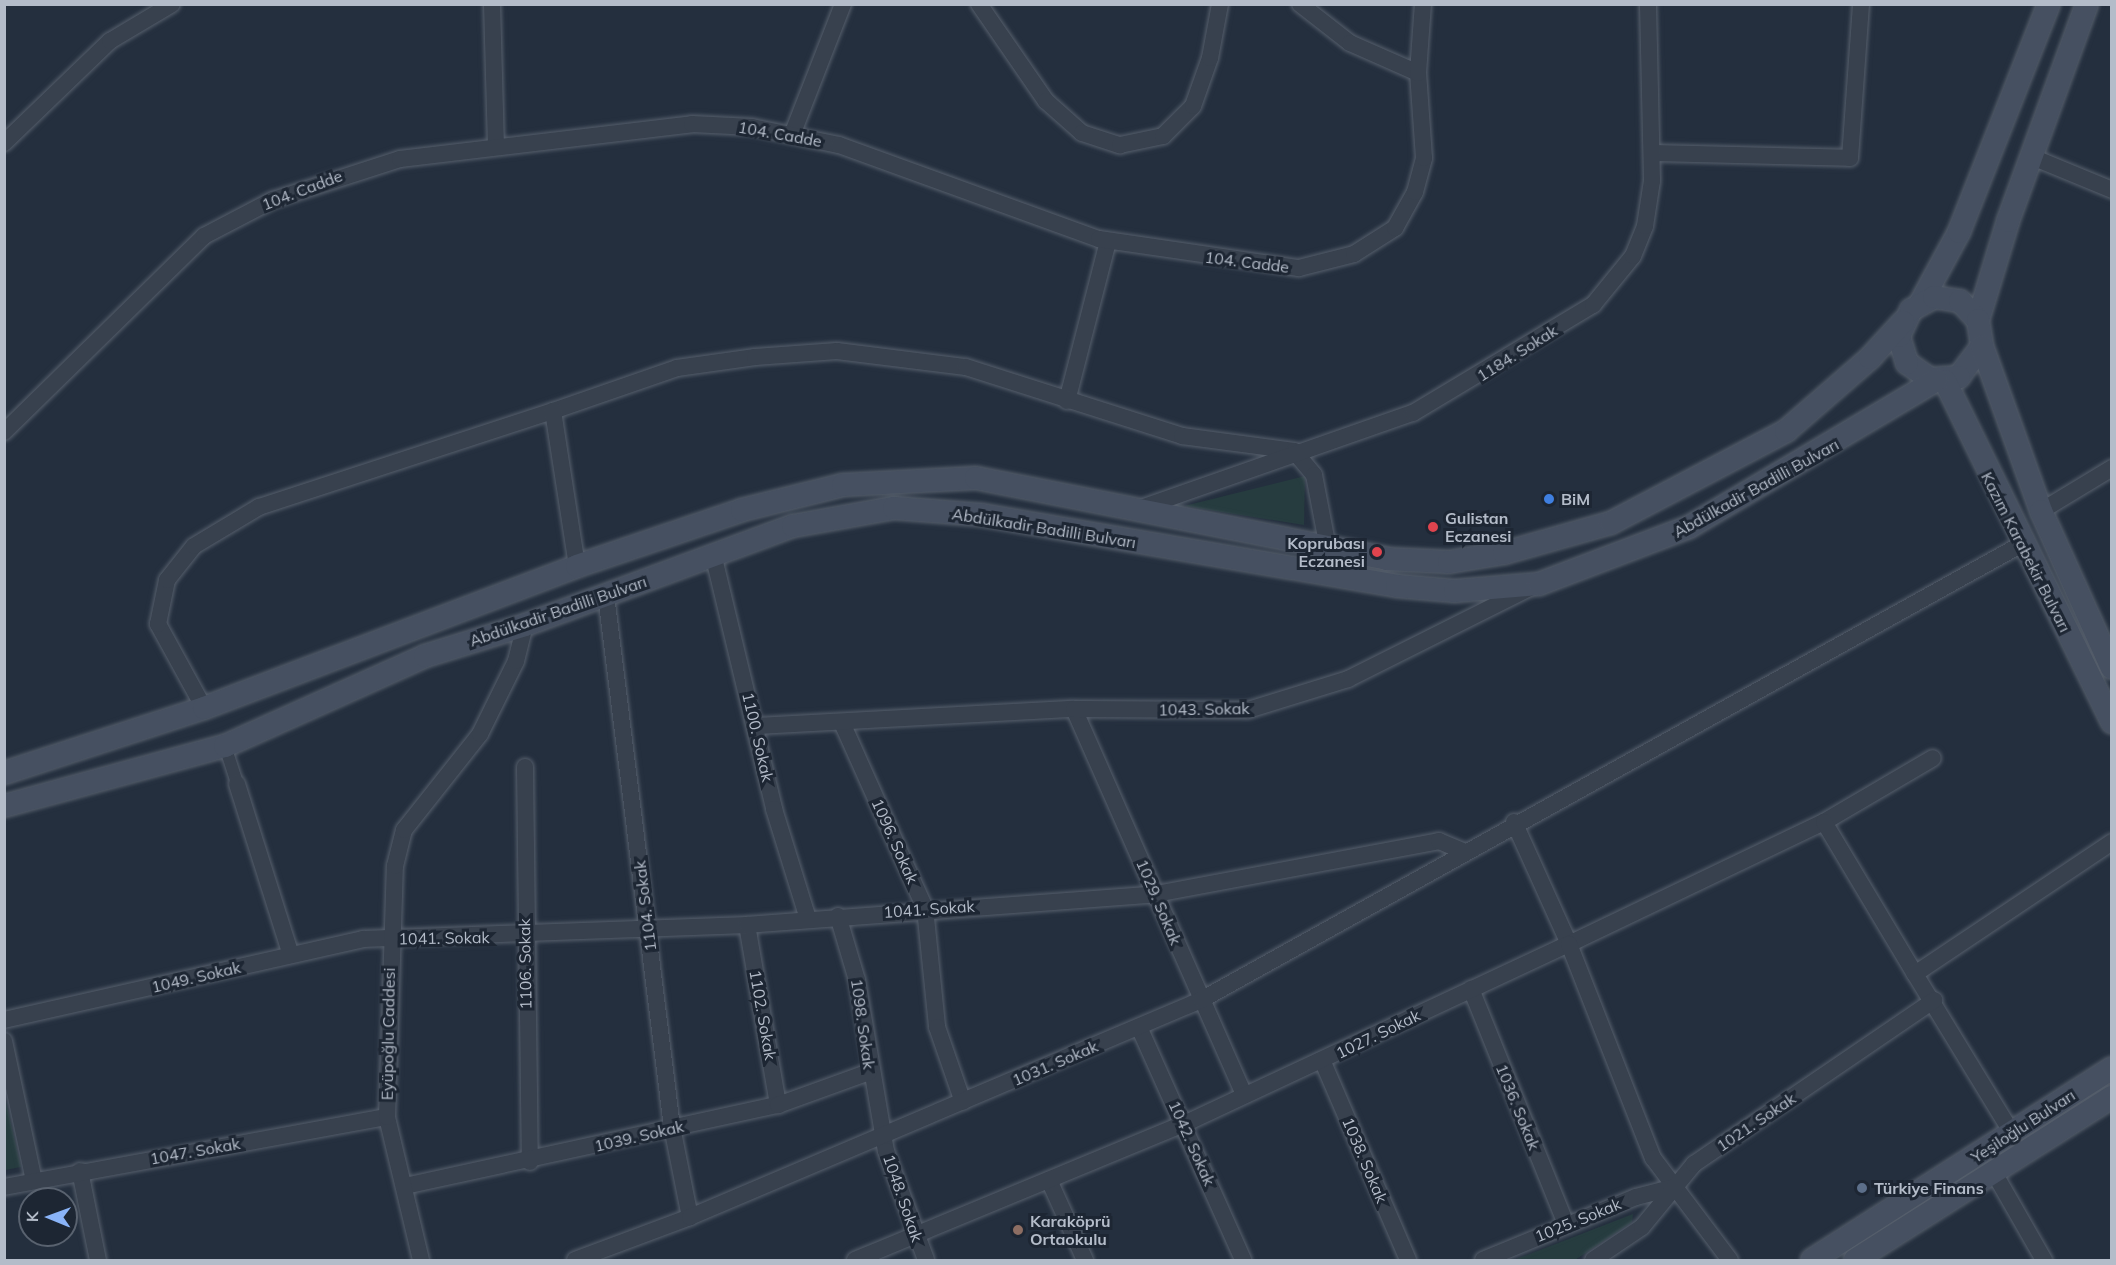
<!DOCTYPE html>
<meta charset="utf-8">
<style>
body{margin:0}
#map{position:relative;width:2116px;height:1265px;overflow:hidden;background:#242f3e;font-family:Mulish,sans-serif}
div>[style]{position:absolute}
.green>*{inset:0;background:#263c3f}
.roads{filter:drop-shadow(0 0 2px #565f6c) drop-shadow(0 0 2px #565f6c)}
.pedestrian>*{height:12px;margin:-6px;padding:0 6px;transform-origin:6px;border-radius:6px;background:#38414e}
.minor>*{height:16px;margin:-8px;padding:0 8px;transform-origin:8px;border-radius:8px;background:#38414e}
.secondary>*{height:22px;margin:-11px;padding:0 11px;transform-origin:11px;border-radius:11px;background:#465061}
.dots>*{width:16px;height:16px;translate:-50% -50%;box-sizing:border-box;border:3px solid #1d2633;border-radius:50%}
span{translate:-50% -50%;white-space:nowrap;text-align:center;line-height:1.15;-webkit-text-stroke:6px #1d2633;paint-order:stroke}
.street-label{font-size:16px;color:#b4bcc9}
.poi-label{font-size:16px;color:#b4bcc9;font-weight:700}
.left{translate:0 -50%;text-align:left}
.right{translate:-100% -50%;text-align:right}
.frame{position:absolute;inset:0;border:6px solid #b4bcc9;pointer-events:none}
.north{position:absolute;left:18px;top:1187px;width:60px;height:60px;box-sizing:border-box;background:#1d2633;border:2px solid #59626f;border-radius:50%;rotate:271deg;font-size:16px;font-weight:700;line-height:24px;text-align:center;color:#b4bcc9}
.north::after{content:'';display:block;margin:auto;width:21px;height:27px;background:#8ab4f8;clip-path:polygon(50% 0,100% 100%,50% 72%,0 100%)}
</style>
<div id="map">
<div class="green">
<div style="clip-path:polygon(1305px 476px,1304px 525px,1184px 506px)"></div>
<div style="clip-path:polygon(4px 1093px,21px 1167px,5px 1170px,4px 1170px)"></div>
<div style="clip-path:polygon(1633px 1214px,1632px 1222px,1575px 1260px,1514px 1260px)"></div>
</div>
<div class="roads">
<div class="pedestrian">
<div style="left:225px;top:746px;width:40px;rotate:72deg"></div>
</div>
<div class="minor">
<div style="left:492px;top:4px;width:142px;rotate:88.4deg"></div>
<div style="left:979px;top:4px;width:118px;rotate:55.4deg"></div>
<div style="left:1046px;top:101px;width:48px;rotate:41.6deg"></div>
<div style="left:1082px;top:133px;width:40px;rotate:18deg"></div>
<div style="left:1120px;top:145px;width:44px;rotate:-11.8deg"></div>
<div style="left:1163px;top:136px;width:42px;rotate:-45deg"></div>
<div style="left:1193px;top:106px;width:51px;rotate:-70.5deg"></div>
<div style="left:1210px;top:58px;width:55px;rotate:-79.5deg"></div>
<div style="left:1300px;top:4px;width:63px;rotate:38deg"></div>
<div style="left:1350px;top:43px;width:74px;rotate:23.8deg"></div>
<div style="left:792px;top:135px;width:141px;rotate:-68.7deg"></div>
<div style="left:4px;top:143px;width:147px;rotate:-43.9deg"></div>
<div style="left:110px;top:41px;width:72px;rotate:-30.8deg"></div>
<div style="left:1652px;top:153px;width:198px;rotate:1.4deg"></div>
<div style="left:1850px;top:158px;width:154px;rotate:-85.9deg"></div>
<div style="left:2032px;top:157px;width:87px;rotate:22.4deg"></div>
<div style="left:1067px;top:401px;width:165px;rotate:-75.6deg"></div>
<div style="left:553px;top:411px;width:131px;rotate:-19.1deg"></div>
<div style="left:677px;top:368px;width:79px;rotate:-8deg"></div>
<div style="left:755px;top:357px;width:82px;rotate:-4.2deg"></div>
<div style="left:837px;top:351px;width:130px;rotate:7.1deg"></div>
<div style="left:966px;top:367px;width:227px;rotate:17.7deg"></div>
<div style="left:1182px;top:436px;width:113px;rotate:7.6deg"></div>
<div style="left:1294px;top:451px;width:31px;rotate:50deg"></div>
<div style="left:1314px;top:475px;width:74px;rotate:79.1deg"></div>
<div style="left:4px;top:432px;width:280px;rotate:-44.4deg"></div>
<div style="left:204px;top:236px;width:78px;rotate:-27.6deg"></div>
<div style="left:273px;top:200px;width:133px;rotate:-17.9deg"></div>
<div style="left:400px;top:159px;width:294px;rotate:-6.8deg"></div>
<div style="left:692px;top:124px;width:60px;rotate:2.9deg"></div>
<div style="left:752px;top:127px;width:89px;rotate:11.7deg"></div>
<div style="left:839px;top:145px;width:276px;rotate:19.9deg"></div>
<div style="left:1099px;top:239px;width:202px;rotate:8.3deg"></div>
<div style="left:1299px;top:268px;width:57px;rotate:-14.3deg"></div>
<div style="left:1354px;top:254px;width:49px;rotate:-32.4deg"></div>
<div style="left:1395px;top:228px;width:41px;rotate:-60.9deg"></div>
<div style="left:1415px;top:192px;width:35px;rotate:-75deg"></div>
<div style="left:1424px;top:158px;width:85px;rotate:-94deg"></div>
<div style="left:1418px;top:73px;width:69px;rotate:-85.9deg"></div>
<div style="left:1141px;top:508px;width:288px;rotate:-19.3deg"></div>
<div style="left:1413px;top:413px;width:210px;rotate:-31deg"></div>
<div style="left:1593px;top:305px;width:63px;rotate:-50.8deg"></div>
<div style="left:1633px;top:256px;width:32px;rotate:-68deg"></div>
<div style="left:1645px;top:226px;width:46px;rotate:-81.2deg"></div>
<div style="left:1652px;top:181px;width:177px;rotate:-91.3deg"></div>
<div style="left:2041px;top:511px;width:83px;rotate:-31.2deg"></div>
<div style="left:713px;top:554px;width:262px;rotate:76.5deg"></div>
<div style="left:774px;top:809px;width:115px;rotate:72.8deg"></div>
<div style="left:606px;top:595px;width:536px;rotate:82.93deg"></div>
<div style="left:672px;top:1127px;width:92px;rotate:78.7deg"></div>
<div style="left:204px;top:708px;width:96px;rotate:-118.7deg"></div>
<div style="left:158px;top:624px;width:45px;rotate:-78.4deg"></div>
<div style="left:167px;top:580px;width:43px;rotate:-51.5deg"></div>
<div style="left:194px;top:546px;width:76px;rotate:-31deg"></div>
<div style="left:259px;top:507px;width:309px;rotate:-18.1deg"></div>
<div style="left:553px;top:411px;width:157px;rotate:81.2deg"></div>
<div style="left:1074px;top:709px;width:422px;rotate:66.2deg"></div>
<div style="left:843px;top:725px;width:201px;rotate:65.9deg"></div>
<div style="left:925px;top:908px;width:120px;rotate:84.2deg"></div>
<div style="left:937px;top:1027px;width:79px;rotate:70.9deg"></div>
<div style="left:757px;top:726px;width:317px;rotate:-3.1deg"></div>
<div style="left:1074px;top:709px;width:174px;rotate:0.3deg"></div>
<div style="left:1248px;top:710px;width:105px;rotate:-17.2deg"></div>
<div style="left:1348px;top:679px;width:206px;rotate:-26.6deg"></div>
<div style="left:525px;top:767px;width:395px;rotate:89.3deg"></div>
<div style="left:237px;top:784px;width:179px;rotate:72.5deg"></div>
<div style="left:1514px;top:822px;width:134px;rotate:65.7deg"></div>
<div style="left:1569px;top:944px;width:283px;rotate:-25.6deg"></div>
<div style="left:1824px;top:822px;width:126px;rotate:-30.4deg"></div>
<div style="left:1824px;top:822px;width:177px;rotate:59.1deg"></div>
<div style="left:838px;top:916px;width:67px;rotate:73.5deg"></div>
<div style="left:857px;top:980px;width:173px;rotate:80.4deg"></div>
<div style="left:886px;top:1151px;width:116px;rotate:69.8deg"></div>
<div style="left:747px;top:925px;width:183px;rotate:80.2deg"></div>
<div style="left:1471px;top:989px;width:253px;rotate:68deg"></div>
<div style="left:4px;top:1020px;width:368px;rotate:-12.7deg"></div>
<div style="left:363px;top:939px;width:384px;rotate:-2.1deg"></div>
<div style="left:747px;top:925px;width:410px;rotate:-4.3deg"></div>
<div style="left:1156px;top:894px;width:288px;rotate:-10.6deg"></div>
<div style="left:1439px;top:841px;width:26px;rotate:23deg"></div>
<div style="left:1139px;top:1027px;width:255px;rotate:65.9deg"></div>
<div style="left:4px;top:1041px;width:143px;rotate:77.9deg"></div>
<div style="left:1322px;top:1060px;width:218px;rotate:66.7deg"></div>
<div style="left:2012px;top:1133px;width:186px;rotate:-121.4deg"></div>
<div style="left:1915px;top:974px;width:237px;rotate:-33.8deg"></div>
<div style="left:80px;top:1171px;width:91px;rotate:78.6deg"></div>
<div style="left:1993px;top:1171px;width:103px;rotate:60.2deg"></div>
<div style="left:1049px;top:1180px;width:88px;rotate:65.8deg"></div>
<div style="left:405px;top:1186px;width:382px;rotate:-12.3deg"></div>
<div style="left:778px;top:1105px;width:97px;rotate:-19.9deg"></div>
<div style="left:4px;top:1187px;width:389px;rotate:-10.4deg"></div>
<div style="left:421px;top:1260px;width:147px;rotate:-103.4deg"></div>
<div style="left:387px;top:1117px;width:251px;rotate:-88.2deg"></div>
<div style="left:395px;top:866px;width:37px;rotate:-76deg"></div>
<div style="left:404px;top:830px;width:122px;rotate:-51.6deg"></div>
<div style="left:480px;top:734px;width:81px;rotate:-63.7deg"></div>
<div style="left:516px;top:661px;width:37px;rotate:-76deg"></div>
<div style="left:575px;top:1260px;width:123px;rotate:-20.5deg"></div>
<div style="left:690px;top:1217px;width:555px;rotate:-23.01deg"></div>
<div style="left:1201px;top:1000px;width:939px;rotate:-29.05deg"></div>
<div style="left:855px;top:1260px;width:356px;rotate:-22.5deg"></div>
<div style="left:1184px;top:1124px;width:425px;rotate:-25.1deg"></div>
<div style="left:1569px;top:944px;width:230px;rotate:68.6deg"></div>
<div style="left:1653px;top:1158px;width:128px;rotate:53deg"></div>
<div style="left:1483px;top:1260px;width:165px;rotate:-22.4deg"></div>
<div style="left:1636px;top:1197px;width:40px;rotate:-14.4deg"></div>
<div style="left:1593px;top:1260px;width:59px;rotate:-34deg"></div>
<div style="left:1642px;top:1227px;width:82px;rotate:-50.5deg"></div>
<div style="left:1694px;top:1164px;width:291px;rotate:-34.3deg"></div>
</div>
<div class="secondary">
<div style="left:1921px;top:302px;width:80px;rotate:-61.5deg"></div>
<div style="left:1959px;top:232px;width:245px;rotate:-68.5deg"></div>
<div style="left:1978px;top:320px;width:103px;rotate:-73.1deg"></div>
<div style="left:2008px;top:221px;width:231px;rotate:-70deg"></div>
<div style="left:1982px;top:346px;width:39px;rotate:127deg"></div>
<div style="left:1959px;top:377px;width:29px;rotate:176deg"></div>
<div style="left:1930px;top:379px;width:28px;rotate:-145deg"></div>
<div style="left:1907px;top:363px;width:28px;rotate:-107deg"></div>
<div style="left:1899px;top:336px;width:29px;rotate:-65deg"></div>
<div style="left:1911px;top:310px;width:26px;rotate:-29deg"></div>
<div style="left:1934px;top:297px;width:26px;rotate:9deg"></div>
<div style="left:1960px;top:301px;width:26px;rotate:47deg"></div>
<div style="left:1978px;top:320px;width:26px;rotate:81deg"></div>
<div style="left:1982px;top:346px;width:175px;rotate:70.3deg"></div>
<div style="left:2041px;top:511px;width:172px;rotate:65.7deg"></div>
<div style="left:1945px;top:381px;width:380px;rotate:63.9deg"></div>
<div style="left:4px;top:773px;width:210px;rotate:-18deg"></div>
<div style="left:204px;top:708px;width:399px;rotate:-20.8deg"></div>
<div style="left:577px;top:566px;width:174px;rotate:-18.7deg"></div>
<div style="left:742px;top:510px;width:104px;rotate:-13.9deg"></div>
<div style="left:843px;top:485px;width:133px;rotate:-3deg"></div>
<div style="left:976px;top:478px;width:419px;rotate:11.1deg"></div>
<div style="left:1387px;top:559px;width:62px;rotate:2.8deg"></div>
<div style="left:1449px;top:562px;width:56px;rotate:-9.3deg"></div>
<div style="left:1504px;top:553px;width:111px;rotate:-15.7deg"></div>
<div style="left:1611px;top:523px;width:198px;rotate:-27.7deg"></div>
<div style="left:1786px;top:431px;width:111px;rotate:-41deg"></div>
<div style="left:1870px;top:358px;width:49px;rotate:-47.5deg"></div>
<div style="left:4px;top:806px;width:229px;rotate:-15.2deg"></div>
<div style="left:225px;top:746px;width:219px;rotate:-24.2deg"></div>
<div style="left:425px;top:656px;width:105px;rotate:-17.2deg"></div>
<div style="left:525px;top:625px;width:286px;rotate:-20.3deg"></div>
<div style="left:793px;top:526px;width:103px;rotate:-10.1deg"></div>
<div style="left:894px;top:508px;width:88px;rotate:4.5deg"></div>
<div style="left:982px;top:515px;width:421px;rotate:9.7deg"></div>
<div style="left:1397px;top:586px;width:58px;rotate:4.9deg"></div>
<div style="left:1455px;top:591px;width:84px;rotate:-4.8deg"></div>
<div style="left:1539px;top:584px;width:160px;rotate:-20.8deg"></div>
<div style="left:1689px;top:527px;width:288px;rotate:-30.7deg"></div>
<div style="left:1812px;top:1260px;width:356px;rotate:-32.6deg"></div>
<div style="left:1855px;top:1260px;width:304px;rotate:-32.4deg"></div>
</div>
</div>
<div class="dots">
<div style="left:1549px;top:499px;background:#3f7fe0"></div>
<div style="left:1433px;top:527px;background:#e0444e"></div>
<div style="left:1377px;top:552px;background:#e0444e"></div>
<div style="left:1862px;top:1188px;background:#5c6f8a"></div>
<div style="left:1018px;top:1230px;background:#8d6e63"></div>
</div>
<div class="street-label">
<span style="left:780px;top:134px;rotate:10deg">104. Cadde</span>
<span style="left:302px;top:190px;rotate:-21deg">104. Cadde</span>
<span style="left:1247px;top:262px;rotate:7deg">104. Cadde</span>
<span style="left:1517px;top:353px;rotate:-32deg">1184. Sokak</span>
<span style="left:1756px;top:488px;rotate:-29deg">Abdülkadir Badilli Bulvarı</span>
<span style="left:1044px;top:528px;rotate:9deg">Abdülkadir Badilli Bulvarı</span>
<span style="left:2026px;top:552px;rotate:63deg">Kazım Karabekir Bulvarı</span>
<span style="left:558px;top:611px;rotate:-19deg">Abdülkadir Badilli Bulvarı</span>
<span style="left:1204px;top:709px;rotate:-1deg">1043. Sokak</span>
<span style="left:758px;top:737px;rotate:77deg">1100. Sokak</span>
<span style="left:895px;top:841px;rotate:66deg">1096. Sokak</span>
<span style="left:1159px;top:902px;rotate:67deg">1029. Sokak</span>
<span style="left:645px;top:906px;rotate:-97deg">1104. Sokak</span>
<span style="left:929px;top:909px;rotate:-4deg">1041. Sokak</span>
<span style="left:444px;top:938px;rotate:-1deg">1041. Sokak</span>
<span style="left:525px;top:964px;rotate:-91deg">1106. Sokak</span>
<span style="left:196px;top:977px;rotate:-13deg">1049. Sokak</span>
<span style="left:763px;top:1015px;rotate:80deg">1102. Sokak</span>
<span style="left:863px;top:1024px;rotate:82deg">1098. Sokak</span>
<span style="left:388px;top:1034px;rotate:-89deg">Eyüpoğlu Caddesi</span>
<span style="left:1378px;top:1034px;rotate:-26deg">1027. Sokak</span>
<span style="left:1055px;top:1063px;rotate:-23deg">1031. Sokak</span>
<span style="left:1518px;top:1107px;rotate:68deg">1036. Sokak</span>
<span style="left:1756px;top:1122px;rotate:-34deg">1021. Sokak</span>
<span style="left:2023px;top:1126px;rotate:-33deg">Yeşiloğlu Bulvarı</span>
<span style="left:639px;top:1136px;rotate:-13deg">1039. Sokak</span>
<span style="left:1192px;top:1143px;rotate:66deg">1042. Sokak</span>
<span style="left:195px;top:1151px;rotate:-10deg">1047. Sokak</span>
<span style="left:1365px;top:1160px;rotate:67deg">1038. Sokak</span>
<span style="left:903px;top:1198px;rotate:71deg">1048. Sokak</span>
<span style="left:1578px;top:1220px;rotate:-22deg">1025. Sokak</span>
</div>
<div class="poi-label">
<span class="left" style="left:1561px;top:499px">BiM</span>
<span class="left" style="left:1445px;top:527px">Gulistan<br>Eczanesi</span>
<span class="right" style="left:1365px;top:552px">Koprubası<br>Eczanesi</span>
<span class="left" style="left:1874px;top:1188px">Türkiye Finans</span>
<span class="left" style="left:1030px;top:1230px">Karaköprü<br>Ortaokulu</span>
</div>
<div class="frame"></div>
<div class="north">K</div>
</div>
